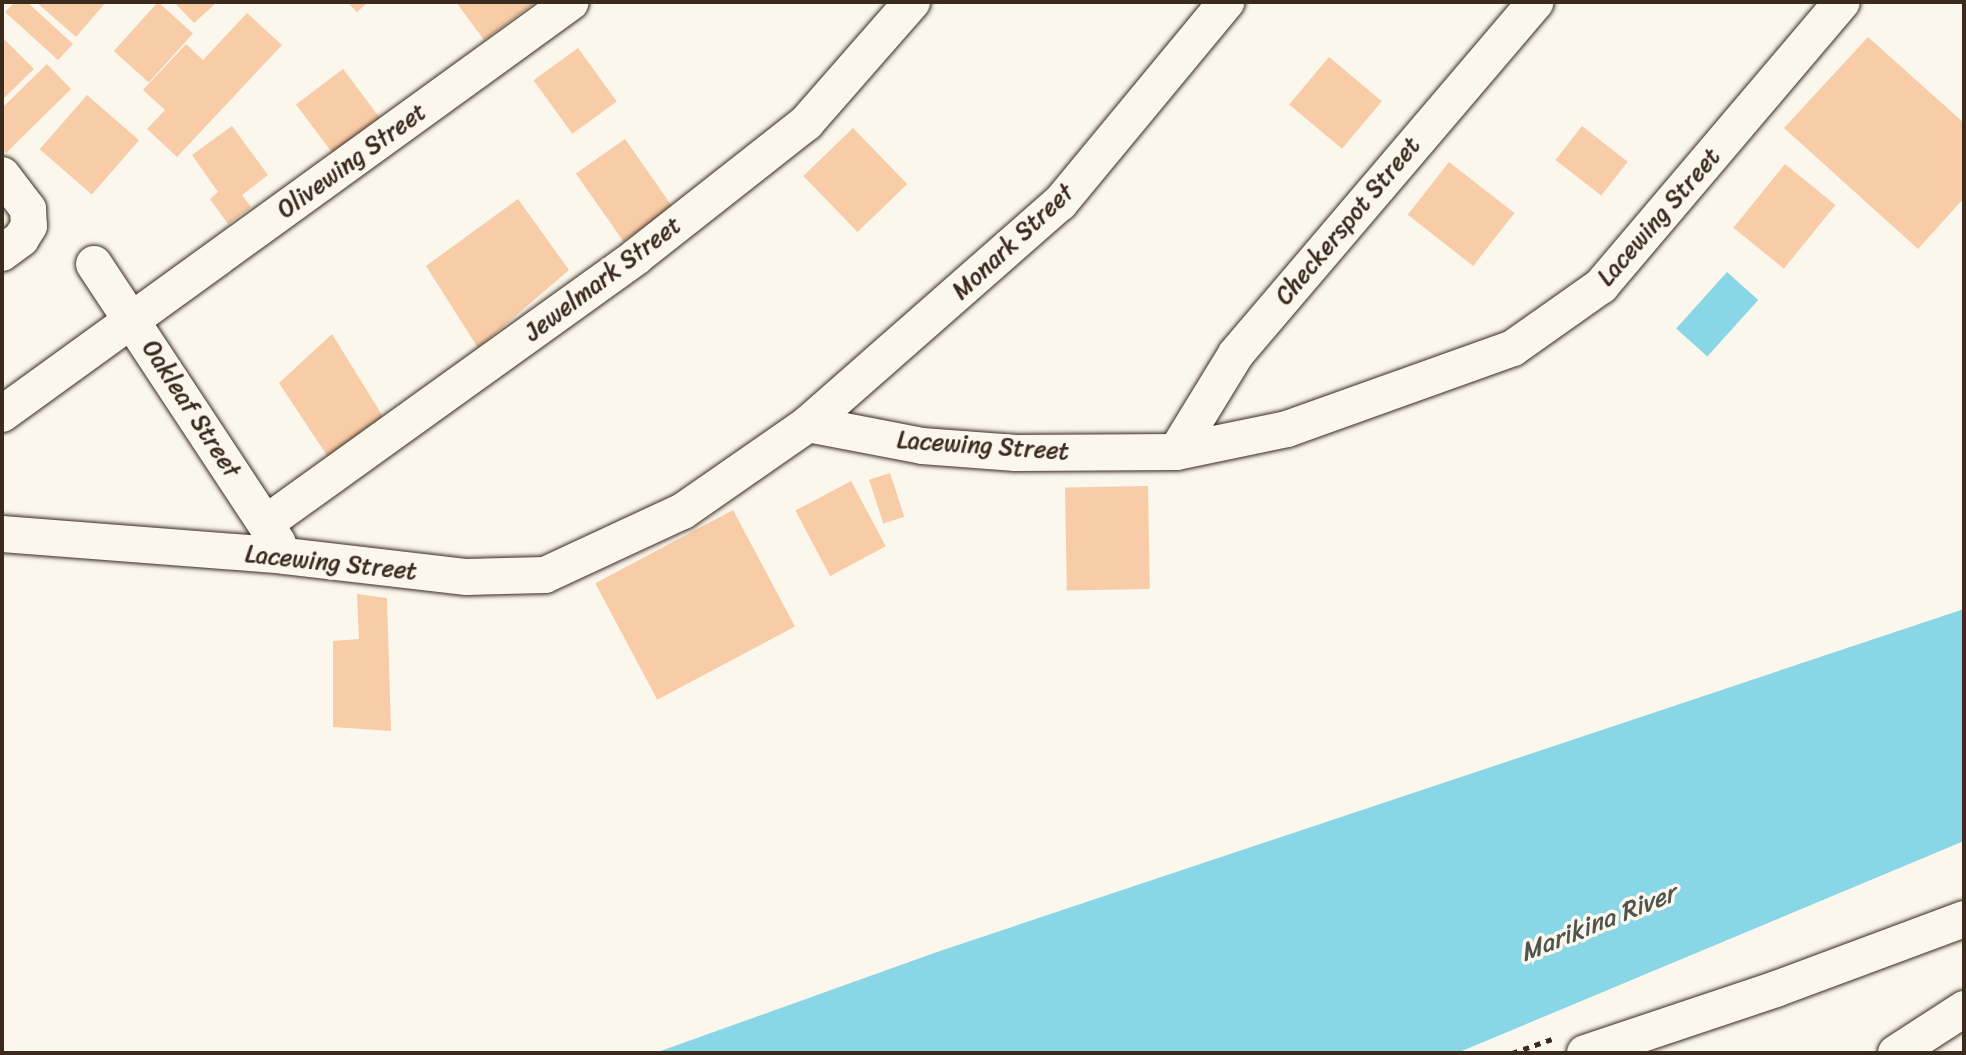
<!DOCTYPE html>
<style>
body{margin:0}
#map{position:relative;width:1966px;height:1055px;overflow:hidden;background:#fbf7ec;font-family:Sriracha,sans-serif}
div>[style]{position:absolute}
.water>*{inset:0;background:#88d6e6;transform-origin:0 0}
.building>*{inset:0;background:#f7cca6;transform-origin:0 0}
.path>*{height:5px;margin-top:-2.5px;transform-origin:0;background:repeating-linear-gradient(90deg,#3b2a1e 0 6px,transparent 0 12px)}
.roads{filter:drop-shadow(0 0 2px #3b2a1e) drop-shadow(0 0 2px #3b2a1e)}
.street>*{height:36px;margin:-18px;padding:0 18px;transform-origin:18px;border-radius:18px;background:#fbf7ec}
span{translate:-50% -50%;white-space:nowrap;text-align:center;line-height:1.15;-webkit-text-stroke:7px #fbf7ec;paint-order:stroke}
.street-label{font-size:24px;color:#3b2a1e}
.water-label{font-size:26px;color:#4e5550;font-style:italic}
.frame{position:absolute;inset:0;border:4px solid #3b2a1e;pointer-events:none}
</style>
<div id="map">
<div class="water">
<div style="left:1727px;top:272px;width:42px;height:76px;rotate:42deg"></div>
<div style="clip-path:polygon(1964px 609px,1964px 841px,1457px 1053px,655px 1053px,937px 952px)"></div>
</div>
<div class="building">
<div style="clip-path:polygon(15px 2px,27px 2px,73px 44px,58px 60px,5px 12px)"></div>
<div style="clip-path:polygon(36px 2px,106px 2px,76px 37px)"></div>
<div style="left:158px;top:2px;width:47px;height:66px;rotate:42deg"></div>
<div style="clip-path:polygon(174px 2px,217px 2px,194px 23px)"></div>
<div style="clip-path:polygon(347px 2px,368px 2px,357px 12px)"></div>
<div style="clip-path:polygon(456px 2px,532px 2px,533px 4px,484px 40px)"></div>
<div style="clip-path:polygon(247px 13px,282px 45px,177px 157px,147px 129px,165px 110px,143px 90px,186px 44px,203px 60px)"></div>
<div style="clip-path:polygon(2px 37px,34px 69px,2px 100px)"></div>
<div style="clip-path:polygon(1868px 37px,1964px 123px,1964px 198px,1918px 249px,1784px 128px)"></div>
<div style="left:578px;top:48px;width:66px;height:55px;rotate:54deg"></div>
<div style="left:1329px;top:57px;width:69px;height:62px;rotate:40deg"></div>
<div style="clip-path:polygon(47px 64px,71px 89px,6px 153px,2px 148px,2px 108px)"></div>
<div style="left:343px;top:69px;width:64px;height:59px;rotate:53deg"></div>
<div style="left:87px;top:95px;width:69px;height:72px;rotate:41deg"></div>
<div style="clip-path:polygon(232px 126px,268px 175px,242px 195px,251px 207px,228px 224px,210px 199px,218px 192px,192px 155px)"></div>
<div style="left:1582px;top:126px;width:58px;height:43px;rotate:38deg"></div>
<div style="left:853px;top:128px;width:78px;height:69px;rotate:46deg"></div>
<div style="left:625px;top:139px;width:83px;height:60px;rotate:55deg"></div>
<div style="left:1449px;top:162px;width:83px;height:67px;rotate:38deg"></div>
<div style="left:1785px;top:164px;width:65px;height:82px;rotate:39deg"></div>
<div style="clip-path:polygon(518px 199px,569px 270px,478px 348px,426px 266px)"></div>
<div style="clip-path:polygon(332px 334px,387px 423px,332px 463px,279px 383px)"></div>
<div style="left:890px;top:473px;width:46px;height:22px;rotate:72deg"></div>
<div style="left:851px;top:481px;width:74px;height:63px;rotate:62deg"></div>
<div style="left:1148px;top:486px;width:103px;height:83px;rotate:89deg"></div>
<div style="left:733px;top:510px;width:132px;height:156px;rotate:62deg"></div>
<div style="clip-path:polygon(357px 594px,387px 598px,391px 731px,333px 727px,333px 641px,359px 639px)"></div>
</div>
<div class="path">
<div style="left:1512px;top:1053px;width:42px;rotate:-19.3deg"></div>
</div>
<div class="roads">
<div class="street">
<div style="left:2px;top:175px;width:43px;rotate:52.6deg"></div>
<div style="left:28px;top:209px;width:17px;rotate:87deg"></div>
<div style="left:29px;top:226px;width:15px;rotate:122deg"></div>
<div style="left:21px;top:239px;width:24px;rotate:144deg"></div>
<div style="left:94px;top:264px;width:334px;rotate:56.6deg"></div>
<div style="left:2px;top:414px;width:702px;rotate:-35.91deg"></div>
<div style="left:808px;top:424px;width:116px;rotate:10.9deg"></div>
<div style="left:922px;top:446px;width:94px;rotate:4.3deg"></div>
<div style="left:1016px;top:453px;width:160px;rotate:-0.4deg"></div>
<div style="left:1176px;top:452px;width:113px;rotate:-11.7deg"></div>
<div style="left:1287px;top:429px;width:240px;rotate:-19.7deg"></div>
<div style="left:1513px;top:348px;width:108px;rotate:-35.2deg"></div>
<div style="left:1601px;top:286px;width:372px;rotate:-49.7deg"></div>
<div style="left:1176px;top:452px;width:115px;rotate:-58.5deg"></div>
<div style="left:1236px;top:354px;width:462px;rotate:-49.6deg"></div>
<div style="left:266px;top:523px;width:457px;rotate:-35.7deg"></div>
<div style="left:637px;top:256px;width:215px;rotate:-38.2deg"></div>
<div style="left:806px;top:123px;width:161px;rotate:-48.8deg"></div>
<div style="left:2px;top:534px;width:284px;rotate:4.4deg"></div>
<div style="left:285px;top:556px;width:183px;rotate:6.6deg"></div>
<div style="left:467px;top:577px;width:78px;rotate:-1.5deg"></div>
<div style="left:545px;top:575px;width:152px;rotate:-24.9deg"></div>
<div style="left:683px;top:511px;width:152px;rotate:-34.8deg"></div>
<div style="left:808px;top:424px;width:335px;rotate:-41.3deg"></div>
<div style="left:1060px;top:203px;width:261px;rotate:-50.4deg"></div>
<div style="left:1585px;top:1053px;width:201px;rotate:-18.5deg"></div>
<div style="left:1776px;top:989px;width:201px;rotate:-20.4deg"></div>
<div style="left:1896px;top:1053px;width:81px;rotate:-32.9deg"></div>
</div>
</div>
<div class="street-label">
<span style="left:352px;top:161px;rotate:-36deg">Olivewing Street</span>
<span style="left:1659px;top:217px;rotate:-49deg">Lacewing Street</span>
<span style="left:1348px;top:221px;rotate:-50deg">Checkerspot Street</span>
<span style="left:1013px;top:242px;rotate:-43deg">Monark Street</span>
<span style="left:603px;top:279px;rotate:-37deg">Jewelmark Street</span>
<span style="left:191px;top:409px;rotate:57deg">Oakleaf Street</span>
<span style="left:983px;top:446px;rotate:4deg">Lacewing Street</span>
<span style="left:331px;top:563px;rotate:6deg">Lacewing Street</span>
</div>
<div class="water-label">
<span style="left:1598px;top:923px;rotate:-22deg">Marikina River</span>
</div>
<div class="frame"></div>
</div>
